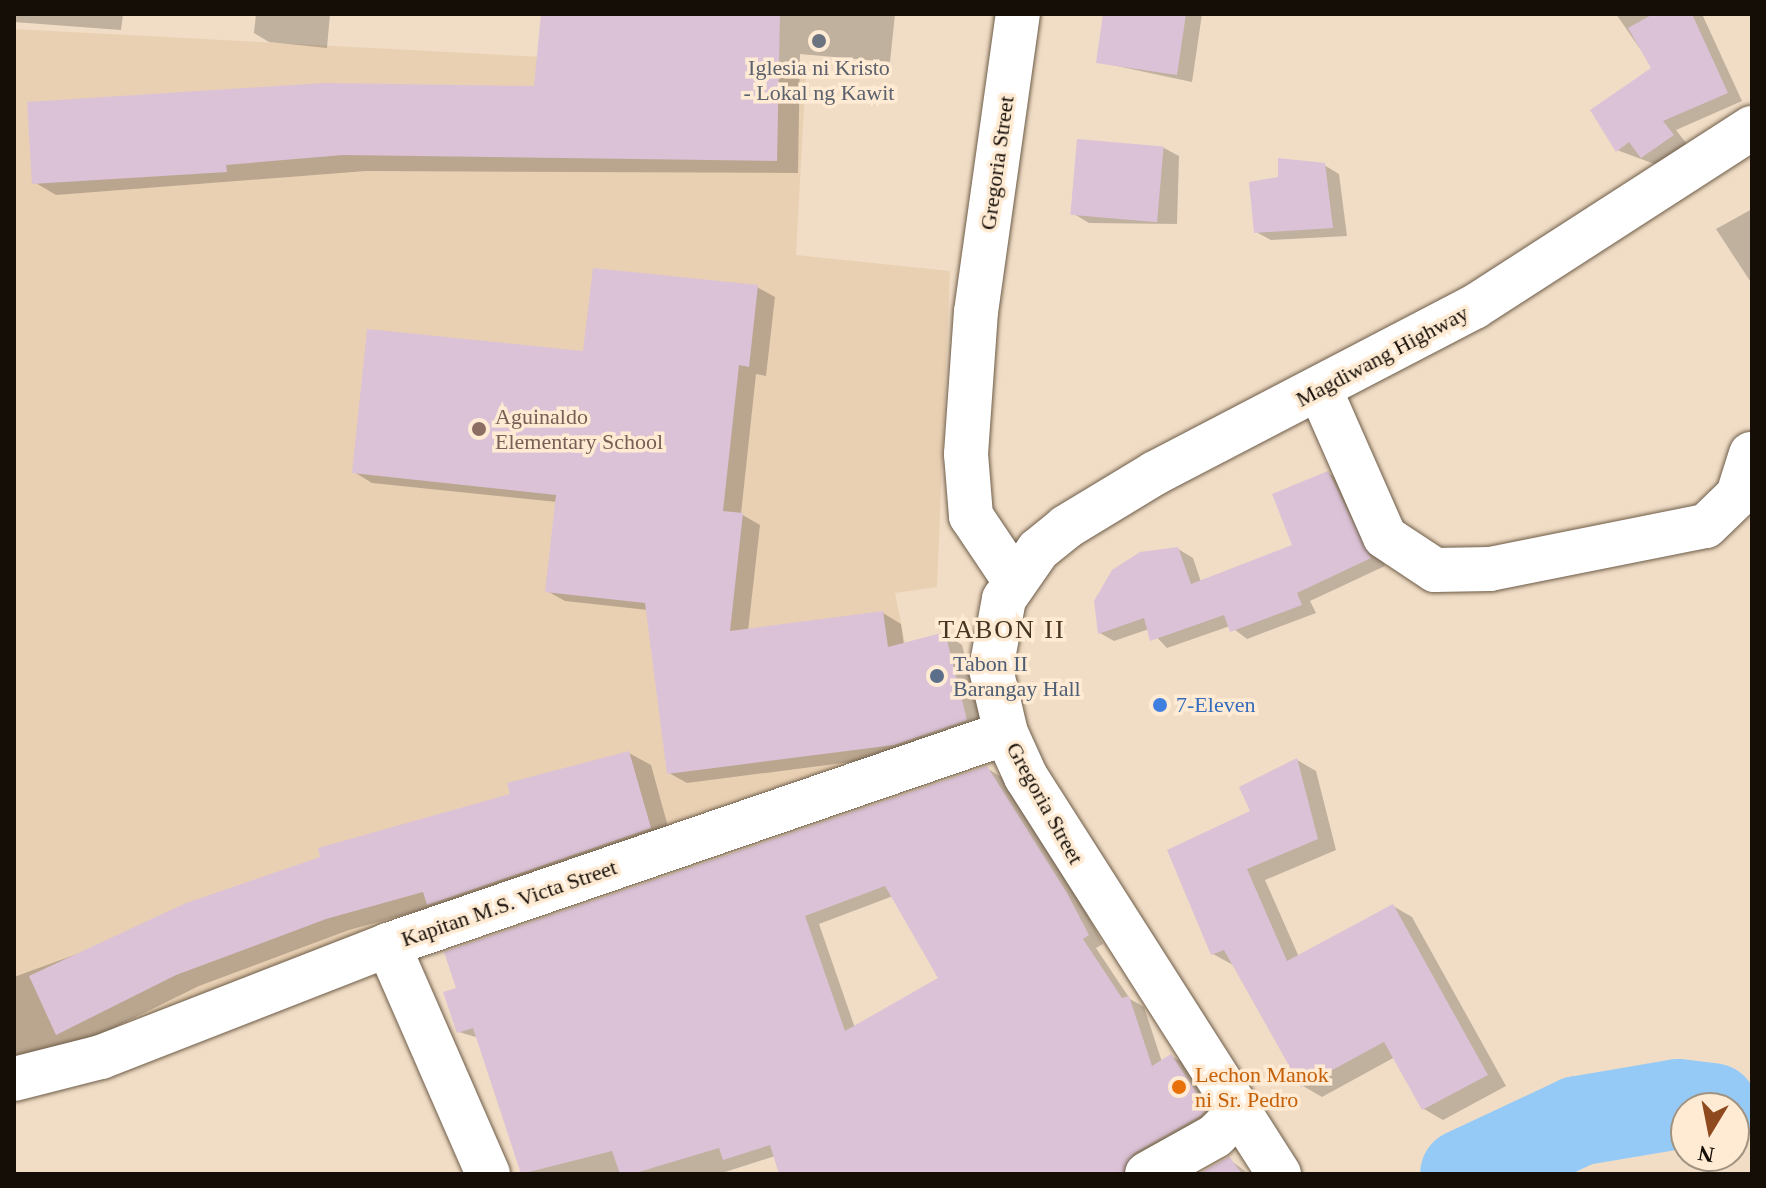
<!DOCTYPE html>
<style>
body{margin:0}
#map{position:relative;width:1766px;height:1188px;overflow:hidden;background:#f1ddc6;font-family:"Times New Roman",serif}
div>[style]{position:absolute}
.built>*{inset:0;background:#e9d0b3}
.shadow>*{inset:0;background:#0003}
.river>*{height:90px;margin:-45px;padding:0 45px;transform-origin:45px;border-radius:45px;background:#96caf6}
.building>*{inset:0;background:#dbc2d6;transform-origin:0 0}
.roads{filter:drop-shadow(0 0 2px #6d5c48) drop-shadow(0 0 2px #6d5c48)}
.minor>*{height:44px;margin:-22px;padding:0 22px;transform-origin:22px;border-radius:22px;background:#fff}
.major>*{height:44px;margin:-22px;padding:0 22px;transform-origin:22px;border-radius:22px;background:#fff}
.dots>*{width:22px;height:22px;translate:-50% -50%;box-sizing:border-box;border:4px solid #ffebd3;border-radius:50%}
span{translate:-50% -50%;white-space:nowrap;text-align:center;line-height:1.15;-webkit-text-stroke:7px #ffebd3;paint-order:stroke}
.worship-label{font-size:22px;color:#5b616d}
.street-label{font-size:22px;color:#150e07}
.education-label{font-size:22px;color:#785e54}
.left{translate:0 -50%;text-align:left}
.service-label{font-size:22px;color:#4e5e75}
.shop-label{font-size:22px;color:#366cbe}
.food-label{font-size:22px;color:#c56008}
.quarter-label{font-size:26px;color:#453522;letter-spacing:2px}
.frame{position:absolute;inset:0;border:16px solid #150e07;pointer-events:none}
.north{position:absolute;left:1670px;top:1092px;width:80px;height:80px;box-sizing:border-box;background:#ffebd3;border:2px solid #a19381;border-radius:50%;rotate:190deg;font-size:22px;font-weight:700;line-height:32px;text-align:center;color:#150e07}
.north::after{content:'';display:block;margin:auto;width:28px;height:36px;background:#8e491f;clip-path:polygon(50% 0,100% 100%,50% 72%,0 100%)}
</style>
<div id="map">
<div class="built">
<div style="clip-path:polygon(14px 29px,806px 71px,796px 255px,950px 271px,937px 587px,895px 593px,926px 747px,14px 1067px)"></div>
</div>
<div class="shadow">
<div style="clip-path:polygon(14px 14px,123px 14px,121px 30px,14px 22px)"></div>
<div style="clip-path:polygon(256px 14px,330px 14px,327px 48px,269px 42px,254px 33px)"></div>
<div style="clip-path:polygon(543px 14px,895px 14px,890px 62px,800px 54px,798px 173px,366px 171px,56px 195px,34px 182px,536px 88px)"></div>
<div style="clip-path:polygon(1105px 14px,1202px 14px,1192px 82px,1098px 62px)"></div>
<div style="clip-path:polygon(1616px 14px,1702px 14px,1742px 101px,1676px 130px,1687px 144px,1657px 165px,1617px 150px,1654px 69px)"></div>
<div style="clip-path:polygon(1164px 148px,1179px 156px,1177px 224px,1089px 223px,1074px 214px)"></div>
<div style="clip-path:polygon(1324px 165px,1339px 174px,1347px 236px,1271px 240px,1256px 232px,1280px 179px)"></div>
<div style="clip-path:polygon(1752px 209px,1752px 284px,1716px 229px)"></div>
<div style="clip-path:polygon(757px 287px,775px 297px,766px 376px,756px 374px,741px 514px,760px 525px,748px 631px,883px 613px,901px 624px,904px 645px,945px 634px,962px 645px,984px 730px,913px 754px,687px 783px,669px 773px,648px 610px,565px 601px,547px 591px,557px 502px,372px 483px,354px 472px,585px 353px)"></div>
<div style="clip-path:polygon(1328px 473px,1343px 482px,1385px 566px,1310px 601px,1316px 613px,1247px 639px,1230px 626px,1167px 648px,1149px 629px,1114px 641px,1100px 633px,1178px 549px,1193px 558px,1201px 582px,1295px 546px)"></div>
<div style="clip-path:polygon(629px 753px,651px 765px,672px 841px,349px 930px,199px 986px,42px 1063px,14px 1067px,14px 977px)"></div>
<div style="clip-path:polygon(1297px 760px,1316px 771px,1336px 850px,1265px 880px,1299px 957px,1393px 906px,1412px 917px,1506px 1086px,1443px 1120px,1424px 1109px,1395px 1057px,1322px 1097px,1303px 1086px,1233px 965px,1213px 954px,1253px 812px)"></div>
<div style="clip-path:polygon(evenodd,987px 768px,1001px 777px,1081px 903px,1103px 944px,1096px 948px,1130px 999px,1144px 1007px,1162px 1062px,1171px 1056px,1186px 1064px,1220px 1118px,1141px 1174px,827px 1174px,905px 1114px,719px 1174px,523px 1174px,479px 1038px,459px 1032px,987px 768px,893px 896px,941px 979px,855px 1028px,819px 924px,893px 896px)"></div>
<div style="clip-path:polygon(1229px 1159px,1249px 1174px,1202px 1174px)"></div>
</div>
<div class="river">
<div style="left:1465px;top:1174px;width:125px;rotate:-25.1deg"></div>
<div style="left:1578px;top:1121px;width:101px;rotate:-9.6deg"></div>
<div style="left:1678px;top:1104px;width:35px;rotate:7deg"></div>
</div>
<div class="building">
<div style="clip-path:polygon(541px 14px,780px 14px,777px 161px,343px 155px,226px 165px,227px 172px,32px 184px,27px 102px,324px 83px,534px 86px)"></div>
<div style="clip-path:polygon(1103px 14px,1186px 14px,1177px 75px,1096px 63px)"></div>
<div style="clip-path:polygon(1653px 14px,1692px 14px,1728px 93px,1663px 121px,1674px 135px,1641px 158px,1629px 142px,1616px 152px,1590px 110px,1651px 68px,1628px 28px)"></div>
<div style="left:1077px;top:139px;width:87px;height:76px;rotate:5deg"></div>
<div style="clip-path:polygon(1278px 158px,1325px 163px,1333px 228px,1254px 233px,1249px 182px,1278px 177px)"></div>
<div style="clip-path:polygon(593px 268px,758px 285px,749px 367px,739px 365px,723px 511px,743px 513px,730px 631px,883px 611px,888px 647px,945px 632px,967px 720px,894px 745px,667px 774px,645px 603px,545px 592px,556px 495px,352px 473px,367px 329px,583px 351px)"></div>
<div style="clip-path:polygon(1328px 471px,1371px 558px,1297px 593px,1302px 605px,1230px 632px,1224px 615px,1150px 641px,1144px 618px,1098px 634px,1094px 601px,1112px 570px,1140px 552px,1178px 547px,1191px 584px,1292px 545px,1272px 494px)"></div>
<div style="clip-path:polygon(629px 751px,651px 828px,427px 905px,423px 892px,326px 919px,176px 975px,56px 1035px,29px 976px,186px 903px,320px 857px,318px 848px,510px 794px,507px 783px)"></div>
<div style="clip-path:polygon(1297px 758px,1318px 839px,1247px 869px,1287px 961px,1393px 904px,1488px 1075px,1422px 1110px,1384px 1042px,1301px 1087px,1224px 950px,1211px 955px,1167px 850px,1250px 811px,1239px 787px)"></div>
<div style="clip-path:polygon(evenodd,987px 766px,1067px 893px,1089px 935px,1083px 939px,1122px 998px,1129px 996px,1152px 1066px,1171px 1054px,1207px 1109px,1200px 1116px,1134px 1153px,1122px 1174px,779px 1174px,770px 1145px,723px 1160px,719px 1148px,632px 1174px,620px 1174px,612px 1151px,521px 1174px,473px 1028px,457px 1033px,443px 992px,456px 988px,444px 952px,987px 766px,885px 886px,938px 978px,845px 1031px,805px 916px,885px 886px)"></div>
<div style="clip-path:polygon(1229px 1156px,1242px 1174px,1198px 1174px,1227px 1158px)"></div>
</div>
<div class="roads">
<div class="minor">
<div style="left:1321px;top:392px;width:158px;rotate:66.2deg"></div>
<div style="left:1385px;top:537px;width:60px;rotate:33.4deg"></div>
<div style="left:1435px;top:570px;width:55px;rotate:-1deg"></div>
<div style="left:1490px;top:569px;width:220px;rotate:-11.3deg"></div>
<div style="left:1706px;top:526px;width:45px;rotate:-44.1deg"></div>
<div style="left:1738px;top:495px;width:43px;rotate:-72.4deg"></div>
<div style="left:1014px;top:580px;width:77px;rotate:-123.9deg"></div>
<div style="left:971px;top:516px;width:62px;rotate:-94.6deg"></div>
<div style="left:966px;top:454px;width:142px;rotate:-86deg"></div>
<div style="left:976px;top:312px;width:301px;rotate:-82deg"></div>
<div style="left:388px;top:945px;width:250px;rotate:66.4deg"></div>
<div style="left:14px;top:1079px;width:90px;rotate:-14.2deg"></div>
<div style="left:101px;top:1057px;width:308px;rotate:-21.3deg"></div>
<div style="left:388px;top:945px;width:653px;rotate:-18.93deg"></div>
<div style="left:1147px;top:1174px;width:78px;rotate:-29.2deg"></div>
<div style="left:1215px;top:1136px;width:31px;rotate:-45deg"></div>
</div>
<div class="major">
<div style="left:1279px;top:1174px;width:471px;rotate:-122.5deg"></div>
<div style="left:1026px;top:777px;width:48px;rotate:-114.4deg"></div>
<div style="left:1006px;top:733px;width:66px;rotate:-103.2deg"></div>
<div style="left:991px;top:669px;width:71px;rotate:-79.5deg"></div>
<div style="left:1004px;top:599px;width:60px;rotate:-55.2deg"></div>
<div style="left:1038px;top:550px;width:36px;rotate:-39deg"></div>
<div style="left:1066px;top:527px;width:104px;rotate:-31.2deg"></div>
<div style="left:1155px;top:473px;width:360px;rotate:-27.5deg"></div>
<div style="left:1474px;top:307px;width:331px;rotate:-32.8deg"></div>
</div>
</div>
<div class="dots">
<div style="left:819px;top:41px;background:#6b7280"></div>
<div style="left:479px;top:429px;background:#8d6e63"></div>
<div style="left:937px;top:676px;background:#5c6f8a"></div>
<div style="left:1160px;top:705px;background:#3f7fe0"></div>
<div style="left:1179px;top:1087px;background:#e8710a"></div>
</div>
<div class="worship-label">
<span style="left:819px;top:80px">Iglesia ni Kristo<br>- Lokal ng Kawit</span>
</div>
<div class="street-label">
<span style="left:997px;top:163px;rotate:-82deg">Gregoria Street</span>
<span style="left:1382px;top:356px;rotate:-28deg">Magdiwang Highway</span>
<span style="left:1045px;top:803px;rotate:61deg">Gregoria Street</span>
<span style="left:509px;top:903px;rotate:-19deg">Kapitan M.S. Victa Street</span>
</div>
<div class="education-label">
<span class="left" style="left:495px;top:429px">Aguinaldo<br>Elementary School</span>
</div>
<div class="service-label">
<span class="left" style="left:953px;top:676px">Tabon II<br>Barangay Hall</span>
</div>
<div class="shop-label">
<span class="left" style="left:1176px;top:705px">7-Eleven</span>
</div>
<div class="food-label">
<span class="left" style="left:1195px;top:1087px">Lechon Manok<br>ni Sr. Pedro</span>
</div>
<div class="quarter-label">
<span style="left:1002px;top:630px">TABON II</span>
</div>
<div class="frame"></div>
<div class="north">N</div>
</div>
